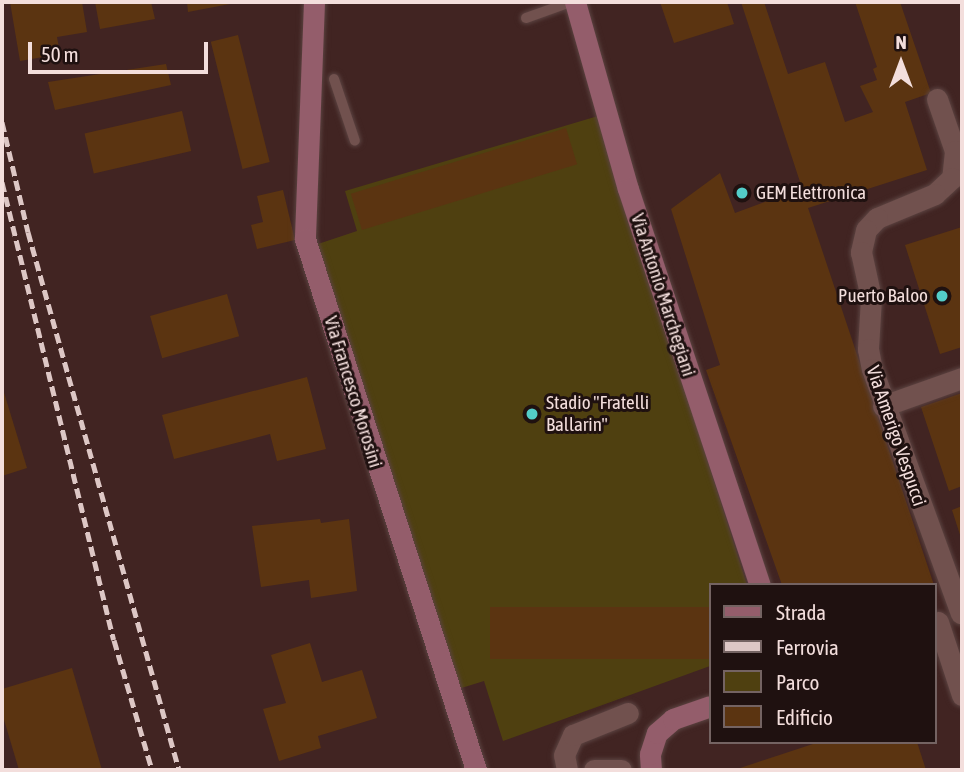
<!DOCTYPE html>
<style>
body{margin:0}
#map{position:relative;width:964px;height:772px;overflow:hidden;background:#412422;font-family:"Asap Condensed",sans-serif}
div>[style]{position:absolute}
.green>*{inset:0;background:#4f4010}
.building>*{inset:0;background:#5b3411;transform-origin:0 0}
.roads{filter:drop-shadow(0 0 2px #5b4341) drop-shadow(0 0 2px #5b4341)}
.lane>*{height:10px;margin:-5px;padding:0 5px;transform-origin:5px;border-radius:5px;background:#71514e}
.street>*{height:21px;margin:-10.5px;padding:0 10.5px;transform-origin:10.5px;border-radius:10.5px;background:#71514e}
.secondary>*{height:21px;margin:-10.5px;padding:0 10.5px;transform-origin:10.5px;border-radius:10.5px;background:#945d6b}
.rail>*{height:5px;margin-top:-2.5px;transform-origin:0;background:repeating-linear-gradient(90deg,#ddc7c5 0 10px,transparent 0 15px)}
.dots>*{width:19px;height:19px;translate:-50% -50%;box-sizing:border-box;border:4px solid #1f1110;border-radius:50%}
span{translate:-50% -50%;white-space:nowrap;text-align:center;line-height:1.15;-webkit-text-stroke:6px #1f1110;paint-order:stroke}
.poi-label{font-size:19px;color:#f3dedc}
.left{translate:0 -50%;text-align:left}
.right{translate:-100% -50%;text-align:right}
.street-label{font-size:19px;color:#f3dedc}
.frame{position:absolute;inset:0;border:4px solid #f3dedc;pointer-events:none}
.legend{position:absolute;left:709px;top:583px;width:228px;height:161px;box-sizing:border-box;background:#1f1110;border:2px solid #746362;margin:0;padding:9px 12px;list-style:none;font-size:21px;color:#f3dedc}
.legend li{display:flex;align-items:center;gap:14px;height:35px}
.legend b{width:35px;border:2px solid #746362}
.north{position:absolute;left:866px;top:28px;width:70px;height:70px;-webkit-text-stroke:5px #1f1110;paint-order:stroke;rotate:0deg;font-size:19px;font-weight:700;line-height:28px;text-align:center;color:#f3dedc}
.north::after{content:'';display:block;margin:auto;width:24px;height:32px;background:#f3dedc;clip-path:polygon(50% 0,100% 100%,50% 72%,0 100%)}
.scale{position:absolute;left:28px;top:42px;width:180px;height:32px;box-sizing:border-box;border:4px solid #f3dedc;border-top:0;padding-left:9px;font-size:21px;line-height:24px;white-space:nowrap;color:#f3dedc;-webkit-text-stroke:5px #1f1110;paint-order:stroke}
</style>
<div id="map">
<div class="green">
<div style="clip-path:polygon(598px 116px,747px 585px,710px 585px,710px 666px,503px 741px,484px 681px,455px 690px,318px 244px,357px 231px,345px 191px)"></div>
</div>
<div class="building">
<div style="clip-path:polygon(10px 2px,82px 2px,87px 32px,57px 37px,60px 54px,20px 61px)"></div>
<div style="clip-path:polygon(95px 2px,151px 2px,155px 19px,100px 29px)"></div>
<div style="clip-path:polygon(187px 2px,229px 2px,230px 4px,188px 12px)"></div>
<div style="clip-path:polygon(660px 2px,727px 2px,734px 24px,674px 43px)"></div>
<div style="clip-path:polygon(741px 2px,764px 2px,788px 74px,825px 62px,845px 122px,873px 112px,860px 86px,877px 80px,873px 69px,877px 67px,855px 2px,900px 2px,931px 93px,905px 102px,927px 170px,808px 208px,934px 585px,782px 585px,706px 370px,720px 365px,671px 209px,720px 173px,735px 213px,802px 188px)"></div>
<div style="left:238px;top:35px;width:131px;height:28px;rotate:76deg"></div>
<div style="clip-path:polygon(166px 64px,171px 85px,55px 110px,48px 82px)"></div>
<div style="left:182px;top:111px;width:41px;height:100px;rotate:77deg"></div>
<div style="left:566px;top:128px;width:38px;height:225px;rotate:73deg"></div>
<div style="clip-path:polygon(283px 190px,295px 240px,257px 249px,251px 225px,263px 222px,257px 196px)"></div>
<div style="clip-path:polygon(962px 227px,962px 347px,940px 354px,905px 245px)"></div>
<div style="left:227px;top:294px;width:44px;height:80px;rotate:74deg"></div>
<div style="clip-path:polygon(307px 377px,326px 449px,277px 461px,270px 434px,174px 459px,162px 415px)"></div>
<div style="clip-path:polygon(2px 386px,27px 468px,2px 476px)"></div>
<div style="clip-path:polygon(962px 393px,962px 486px,949px 491px,921px 407px)"></div>
<div style="clip-path:polygon(962px 506px,962px 541px,952px 510px)"></div>
<div style="clip-path:polygon(320px 519px,321px 523px,349px 519px,357px 591px,311px 598px,309px 580px,261px 587px,252px 526px)"></div>
<div style="left:710px;top:607px;width:52px;height:220px;rotate:90deg"></div>
<div style="clip-path:polygon(310px 643px,322px 682px,362px 670px,377px 718px,318px 736px,321px 748px,279px 761px,263px 709px,286px 703px,271px 655px)"></div>
<div style="clip-path:polygon(72px 668px,102px 770px,19px 770px,2px 713px,2px 689px)"></div>
<div style="clip-path:polygon(819px 742px,917px 742px,926px 770px,734px 770px)"></div>
</div>
<div class="roads">
<div class="lane">
<div style="left:526px;top:18px;width:48px;rotate:-19.6deg"></div>
<div style="left:334px;top:79px;width:65px;rotate:71.3deg"></div>
</div>
<div class="street">
<div style="left:937px;top:99px;width:55px;rotate:70.9deg"></div>
<div style="left:955px;top:151px;width:27px;rotate:96deg"></div>
<div style="left:952px;top:178px;width:23px;rotate:137deg"></div>
<div style="left:935px;top:194px;width:63px;rotate:157.5deg"></div>
<div style="left:877px;top:218px;width:16px;rotate:133deg"></div>
<div style="left:866px;top:230px;width:23px;rotate:103deg"></div>
<div style="left:861px;top:252px;width:47px;rotate:77.7deg"></div>
<div style="left:871px;top:298px;width:51px;rotate:93.4deg"></div>
<div style="left:868px;top:349px;width:20px;rotate:79deg"></div>
<div style="left:872px;top:369px;width:260px;rotate:70deg"></div>
<div style="left:883px;top:406px;width:84px;rotate:-19.5deg"></div>
<div style="left:938px;top:622px;width:77px;rotate:71.8deg"></div>
<div style="left:567px;top:770px;width:15px;rotate:-101deg"></div>
<div style="left:564px;top:755px;width:22px;rotate:-66deg"></div>
<div style="left:573px;top:735px;width:59px;rotate:-21.8deg"></div>
<div style="left:594px;top:770px;width:27px"></div>
</div>
<div class="secondary">
<div style="left:314px;top:2px;width:237px;rotate:92.2deg"></div>
<div style="left:305px;top:239px;width:558px;rotate:72.15deg"></div>
<div style="left:575px;top:2px;width:194px;rotate:74.2deg"></div>
<div style="left:628px;top:189px;width:417px;rotate:71.6deg"></div>
<div style="left:651px;top:770px;width:16px;rotate:-94deg"></div>
<div style="left:650px;top:754px;width:22px;rotate:-72deg"></div>
<div style="left:657px;top:733px;width:21px;rotate:-41deg"></div>
<div style="left:673px;top:719px;width:39px;rotate:-19deg"></div>
</div>
</div>
<div class="rail">
<div style="left:2px;top:122px;width:113px;rotate:76.7deg"></div>
<div style="left:28px;top:232px;width:559px;rotate:74.32deg"></div>
<div style="left:2px;top:182px;width:471px;rotate:76.3deg"></div>
<div style="left:114px;top:640px;width:135px;rotate:73.7deg"></div>
</div>
<div class="dots">
<div style="left:742px;top:193px;background:#53cdc9"></div>
<div style="left:942px;top:296px;background:#53cdc9"></div>
<div style="left:532px;top:414px;background:#53cdc9"></div>
</div>
<div class="poi-label">
<span class="left" style="left:756px;top:193px">GEM Elettronica</span>
<span class="right" style="left:928px;top:296px">Puerto Baloo</span>
<span class="left" style="left:546px;top:414px">Stadio "Fratelli<br>Ballarin"</span>
</div>
<div class="street-label">
<span style="left:663px;top:295px;rotate:72deg">Via Antonio Marchegiani</span>
<span style="left:353px;top:392px;rotate:73deg">Via Francesco Morosini</span>
<span style="left:896px;top:436px;rotate:71deg">Via Amerigo Vespucci</span>
</div>
<div class="frame"></div>
<ul class="legend">
<li><b style="height:9px;background:#945d6b"></b>Strada</li>
<li><b style="height:9px;background:#ddc7c5"></b>Ferrovia</li>
<li><b style="height:19px;background:#4f4010"></b>Parco</li>
<li><b style="height:19px;background:#5b3411"></b>Edificio</li>
</ul>
<div class="north">N</div>
<div class="scale">50 m</div>
</div>
